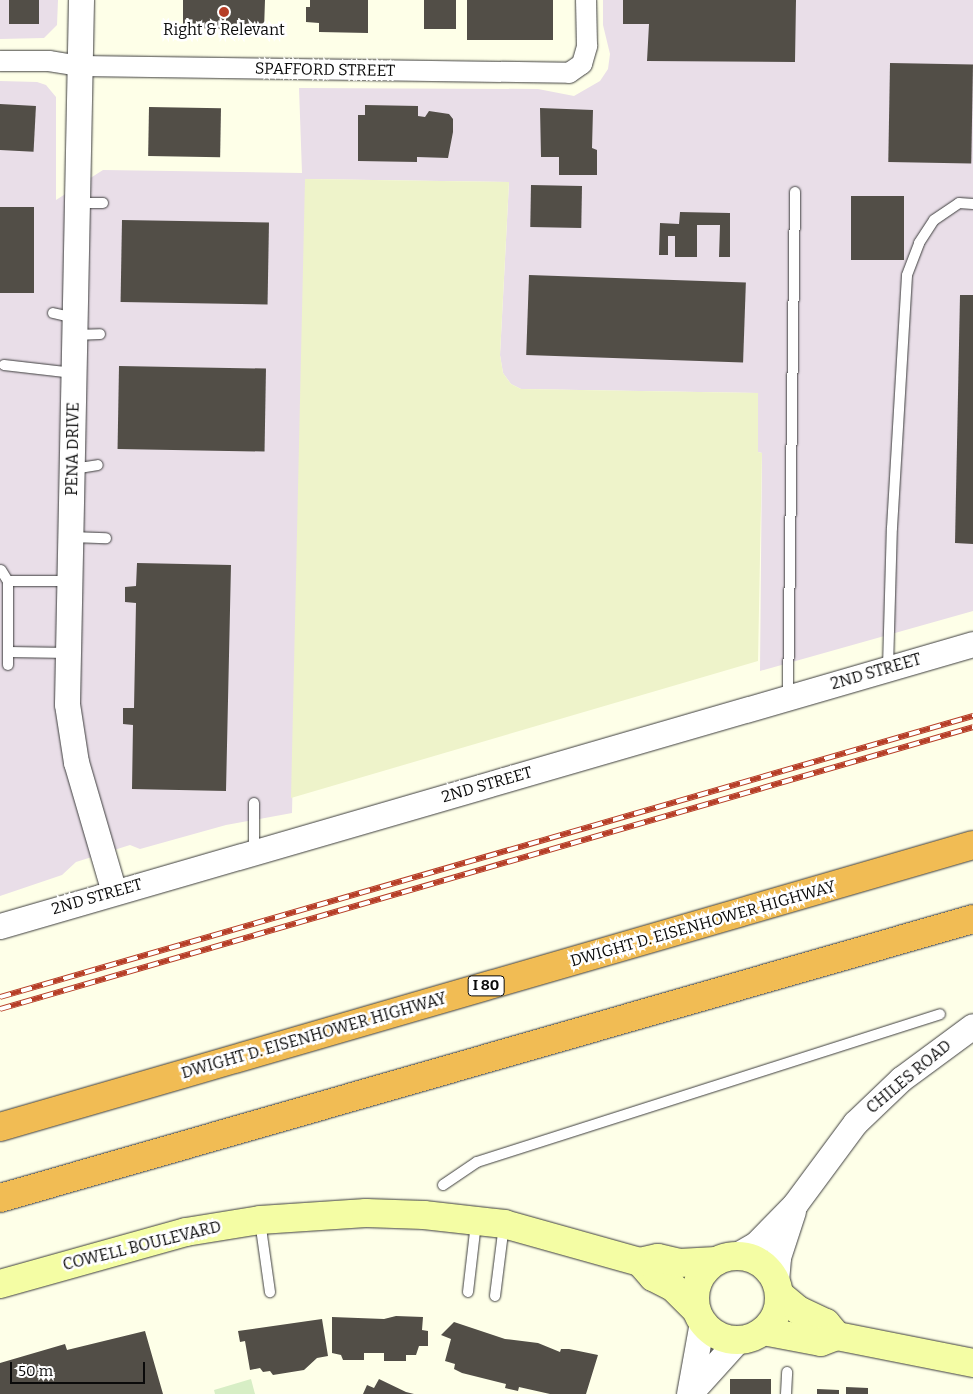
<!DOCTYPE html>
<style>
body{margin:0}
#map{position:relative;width:973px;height:1394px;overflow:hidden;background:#feffe8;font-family:Bitter,serif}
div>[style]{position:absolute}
.industrial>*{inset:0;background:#e9dee8}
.farmland>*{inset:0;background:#eef3ca}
.pitch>*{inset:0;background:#d7eec5}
.building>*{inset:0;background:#524e47;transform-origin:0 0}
.roads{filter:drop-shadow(0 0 1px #3d3d3d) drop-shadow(0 0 1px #3d3d3d)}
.service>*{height:10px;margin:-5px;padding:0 5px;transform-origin:5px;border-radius:5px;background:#fff}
.minor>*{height:20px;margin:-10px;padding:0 10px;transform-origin:10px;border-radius:10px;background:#fff}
.tertiary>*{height:25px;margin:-12.5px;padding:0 12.5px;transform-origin:12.5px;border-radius:12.5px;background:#fff}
.secondary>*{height:28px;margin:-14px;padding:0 14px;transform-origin:14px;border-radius:14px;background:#f4fda4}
.secondary>.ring{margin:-14px;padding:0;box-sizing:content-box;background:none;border:28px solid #f4fda4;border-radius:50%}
.motorway>*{height:28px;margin:-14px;padding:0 14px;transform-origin:14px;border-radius:14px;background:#f1bc54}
.rail>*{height:5.5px;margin-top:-2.75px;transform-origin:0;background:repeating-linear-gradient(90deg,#fff 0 11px,#b63e27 0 22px);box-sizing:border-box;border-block:1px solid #b63e27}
.dots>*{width:14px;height:14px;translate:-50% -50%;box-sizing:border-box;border:2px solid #fff;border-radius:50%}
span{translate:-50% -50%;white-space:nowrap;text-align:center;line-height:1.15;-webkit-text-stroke:5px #fff;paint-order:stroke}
.shield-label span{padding:1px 4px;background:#fff;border:1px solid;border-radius:4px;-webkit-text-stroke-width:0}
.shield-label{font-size:15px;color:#0a0a0a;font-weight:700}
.poi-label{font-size:16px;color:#0a0a0a}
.street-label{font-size:16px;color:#0a0a0a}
.scale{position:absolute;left:10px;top:1362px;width:135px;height:22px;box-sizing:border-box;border:2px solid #0a0a0a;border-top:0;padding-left:6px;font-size:15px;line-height:18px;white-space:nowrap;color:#0a0a0a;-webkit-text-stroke:4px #fff;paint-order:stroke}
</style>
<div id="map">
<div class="industrial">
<div style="clip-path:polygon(0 0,58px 0,57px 25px,44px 38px,0 39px)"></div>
<div style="clip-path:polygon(603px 0,973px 0,973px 611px,760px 671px,762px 453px,758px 452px,758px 393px,521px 389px,511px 384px,503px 373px,500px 355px,509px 182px,306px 179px,292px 813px,226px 825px,140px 849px,130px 845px,76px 862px,62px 875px,0 896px,0 81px,37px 82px,46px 85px,56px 97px,56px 200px,103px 170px,302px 173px,299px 88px,538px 89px,574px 96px,600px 81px,608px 69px,610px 54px,603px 25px)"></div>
</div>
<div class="farmland">
<div style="clip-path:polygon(305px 179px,509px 182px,500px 355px,503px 373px,511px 384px,521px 389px,758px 393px,758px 452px,762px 453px,758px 661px,291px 798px)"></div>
</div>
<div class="pitch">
<div style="clip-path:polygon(251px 1379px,255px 1394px,215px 1394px,214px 1390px)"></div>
</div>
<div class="building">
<div style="left:9px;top:0;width:30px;height:24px"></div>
<div style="clip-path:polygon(183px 0,265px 0,264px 30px,190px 28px,190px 25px,183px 25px)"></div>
<div style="clip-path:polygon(310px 0,368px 0,368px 33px,319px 32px,319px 23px,306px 22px,306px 7px,310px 7px)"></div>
<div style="left:424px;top:0;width:32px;height:29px"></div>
<div style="left:467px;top:0;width:86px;height:40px"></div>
<div style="clip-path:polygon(623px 0,796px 0,795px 62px,647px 61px,649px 24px,623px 24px)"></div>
<div style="left:890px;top:63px;width:83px;height:99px;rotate:1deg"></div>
<div style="left:0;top:104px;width:36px;height:46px;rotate:3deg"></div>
<div style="clip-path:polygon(365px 105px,418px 106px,418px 116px,425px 117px,429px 111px,449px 114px,453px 119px,453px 132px,448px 158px,417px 157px,417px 162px,358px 161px,358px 115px,365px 115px)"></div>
<div style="left:149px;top:107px;width:72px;height:49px;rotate:1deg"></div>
<div style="clip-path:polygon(540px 108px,593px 110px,592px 148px,597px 150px,597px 175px,559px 175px,559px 157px,541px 157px)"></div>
<div style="left:531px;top:185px;width:51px;height:42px;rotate:1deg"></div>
<div style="left:851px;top:196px;width:53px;height:64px"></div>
<div style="left:0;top:207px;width:34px;height:86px"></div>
<div style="clip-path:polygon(680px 212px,730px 213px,730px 257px,719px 257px,720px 225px,697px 225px,697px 257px,675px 257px,675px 236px,668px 236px,668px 255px,659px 255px,660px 223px,679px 224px)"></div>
<div style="left:122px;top:220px;width:147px;height:82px;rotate:1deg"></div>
<div style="left:529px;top:275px;width:217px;height:80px;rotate:2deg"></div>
<div style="clip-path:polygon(960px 295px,973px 295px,973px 544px,955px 543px)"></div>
<div style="left:119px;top:366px;width:147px;height:83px;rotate:1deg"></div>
<div style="clip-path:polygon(137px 563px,231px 565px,226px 791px,132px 789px,133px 725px,123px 724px,123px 708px,134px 708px,136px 603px,125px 602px,125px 587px,136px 586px)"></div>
<div style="clip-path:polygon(396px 1316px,423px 1317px,422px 1330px,428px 1331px,428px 1346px,419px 1346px,416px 1355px,406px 1355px,406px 1361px,384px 1361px,384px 1353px,364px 1353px,364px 1360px,343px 1360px,341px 1355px,332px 1353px,332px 1317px,384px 1319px)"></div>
<div style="clip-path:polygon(322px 1319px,328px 1356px,317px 1358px,304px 1370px,273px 1375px,270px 1371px,263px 1372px,260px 1368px,250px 1370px,245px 1341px,240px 1342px,238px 1331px)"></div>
<div style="clip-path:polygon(454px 1322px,505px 1339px,538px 1343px,560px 1352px,561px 1349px,569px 1349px,598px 1355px,586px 1394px,550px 1394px,519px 1387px,518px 1391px,505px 1388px,506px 1384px,462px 1373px,454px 1369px,455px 1364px,445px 1361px,451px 1339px,441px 1335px)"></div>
<div style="clip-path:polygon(145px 1331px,163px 1394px,0 1394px,0 1363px,65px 1344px,67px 1350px)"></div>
<div style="clip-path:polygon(379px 1379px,406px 1392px,414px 1394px,363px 1394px,367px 1385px,374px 1388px)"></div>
<div style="left:730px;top:1379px;width:41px;height:15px"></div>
<div style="clip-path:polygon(846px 1387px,868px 1388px,868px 1394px,846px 1394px)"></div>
<div style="clip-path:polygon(817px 1389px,839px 1390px,839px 1394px,817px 1394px)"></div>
</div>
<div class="roads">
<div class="service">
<div style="left:78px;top:203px;width:25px"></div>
<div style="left:53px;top:313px;width:22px;rotate:13deg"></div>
<div style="left:75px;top:335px;width:25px;rotate:-2deg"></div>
<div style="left:4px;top:365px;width:70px;rotate:6.5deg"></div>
<div style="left:73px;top:469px;width:25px;rotate:-9deg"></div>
<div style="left:71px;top:537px;width:35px;rotate:2deg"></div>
<div style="left:1px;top:570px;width:13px;rotate:58deg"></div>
<div style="left:8px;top:581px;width:84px;rotate:90deg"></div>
<div style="left:8px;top:581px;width:61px"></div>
<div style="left:9px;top:652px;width:59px;rotate:1deg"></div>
<div style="left:888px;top:667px;width:139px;rotate:-88.4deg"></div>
<div style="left:892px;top:528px;width:253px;rotate:-86.6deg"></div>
<div style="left:907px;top:275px;width:34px;rotate:-69deg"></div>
<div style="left:919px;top:243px;width:27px;rotate:-57deg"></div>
<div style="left:934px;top:220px;width:30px;rotate:-34deg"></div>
<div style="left:959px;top:203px;width:14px;rotate:4deg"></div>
<div style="left:788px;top:696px;width:504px;rotate:-89.2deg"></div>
<div style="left:254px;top:852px;width:49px;rotate:-90deg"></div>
<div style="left:443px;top:1185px;width:41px;rotate:-34.1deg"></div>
<div style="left:477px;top:1162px;width:486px;rotate:-17.7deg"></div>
<div style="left:260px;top:1221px;width:72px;rotate:82deg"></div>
<div style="left:468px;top:1292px;width:69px;rotate:-83.4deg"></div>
<div style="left:495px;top:1296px;width:72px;rotate:-82.8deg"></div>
<div style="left:786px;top:1394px;width:22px;rotate:-87deg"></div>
</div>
<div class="minor">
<div style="left:0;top:61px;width:49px"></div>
<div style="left:49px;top:61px;width:32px;rotate:9deg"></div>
<div style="left:81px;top:66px;width:488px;rotate:0.8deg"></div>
<div style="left:569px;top:73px;width:16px;rotate:-35deg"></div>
<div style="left:582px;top:64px;width:19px;rotate:-74deg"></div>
<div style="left:587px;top:46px;width:46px;rotate:-91.2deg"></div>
</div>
<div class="tertiary">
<div style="left:81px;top:0;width:704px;rotate:91.14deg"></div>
<div style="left:67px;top:704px;width:59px;rotate:81.2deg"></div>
<div style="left:76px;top:762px;width:135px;rotate:73.7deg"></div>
<div style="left:0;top:926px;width:1013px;rotate:-16.16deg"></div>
<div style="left:735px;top:1256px;width:24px;rotate:-30deg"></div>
<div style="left:756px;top:1244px;width:56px;rotate:-45.7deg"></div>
<div style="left:795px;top:1204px;width:101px;rotate:-53.5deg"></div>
<div style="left:855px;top:1123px;width:64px;rotate:-43.7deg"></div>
<div style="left:901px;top:1079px;width:89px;rotate:-36.4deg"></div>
<div style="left:776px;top:1281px;width:24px;rotate:-85deg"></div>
<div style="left:778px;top:1257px;width:48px;rotate:-71.9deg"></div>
<div style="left:690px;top:1393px;width:72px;rotate:-47.8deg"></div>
<div style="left:689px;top:1394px;width:73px;rotate:-79.8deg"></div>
</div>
<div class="secondary">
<div class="ring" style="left:695px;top:1256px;width:56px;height:56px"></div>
<div style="left:640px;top:1262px;width:20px;rotate:49deg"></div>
<div style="left:653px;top:1277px;width:22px;rotate:27deg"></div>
<div style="left:673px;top:1287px;width:33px;rotate:45deg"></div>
<div style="left:0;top:1284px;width:193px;rotate:-15.6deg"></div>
<div style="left:186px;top:1232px;width:75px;rotate:-9.2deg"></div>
<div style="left:260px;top:1220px;width:106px;rotate:-3.8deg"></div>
<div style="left:366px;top:1213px;width:58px;rotate:2deg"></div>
<div style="left:424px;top:1215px;width:81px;rotate:6.4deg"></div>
<div style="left:504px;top:1224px;width:141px;rotate:15.6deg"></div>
<div style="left:640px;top:1262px;width:18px;rotate:-13deg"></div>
<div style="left:658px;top:1258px;width:22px;rotate:13deg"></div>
<div style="left:679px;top:1263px;width:37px;rotate:-3deg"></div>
<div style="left:779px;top:1294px;width:25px;rotate:40deg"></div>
<div style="left:798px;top:1310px;width:31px;rotate:25deg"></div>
<div style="left:826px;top:1323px;width:17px;rotate:50deg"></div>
<div style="left:837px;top:1336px;width:139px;rotate:11.2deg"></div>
<div style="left:763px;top:1331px;width:59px;rotate:10.7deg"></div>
<div style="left:821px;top:1342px;width:17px;rotate:-21deg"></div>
</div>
<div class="motorway">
<div style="left:0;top:1127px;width:1013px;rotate:-16.16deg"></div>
<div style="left:0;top:1198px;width:1012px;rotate:-16deg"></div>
</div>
</div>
<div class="rail">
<div style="left:0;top:997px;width:1013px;rotate:-16.11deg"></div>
<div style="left:0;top:1009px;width:1013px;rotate:-16.16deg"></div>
</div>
<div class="dots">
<div style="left:224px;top:12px;background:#b63e27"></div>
</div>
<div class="shield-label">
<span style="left:486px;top:986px">I 80</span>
</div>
<div class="poi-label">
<span style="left:224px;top:30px">Right &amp; Relevant</span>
</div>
<div class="street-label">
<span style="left:325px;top:70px;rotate:1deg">SPAFFORD STREET</span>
<span style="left:73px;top:449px;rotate:-89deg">PENA DRIVE</span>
<span style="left:876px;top:672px;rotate:-16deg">2ND STREET</span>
<span style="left:487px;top:785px;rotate:-16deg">2ND STREET</span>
<span style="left:97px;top:897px;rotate:-16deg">2ND STREET</span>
<span style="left:703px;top:924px;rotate:-16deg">DWIGHT D. EISENHOWER HIGHWAY</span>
<span style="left:314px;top:1036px;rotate:-16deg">DWIGHT D. EISENHOWER HIGHWAY</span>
<span style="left:909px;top:1077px;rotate:-40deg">CHILES ROAD</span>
<span style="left:142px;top:1246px;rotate:-14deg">COWELL BOULEVARD</span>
</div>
<div class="scale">50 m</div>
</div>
